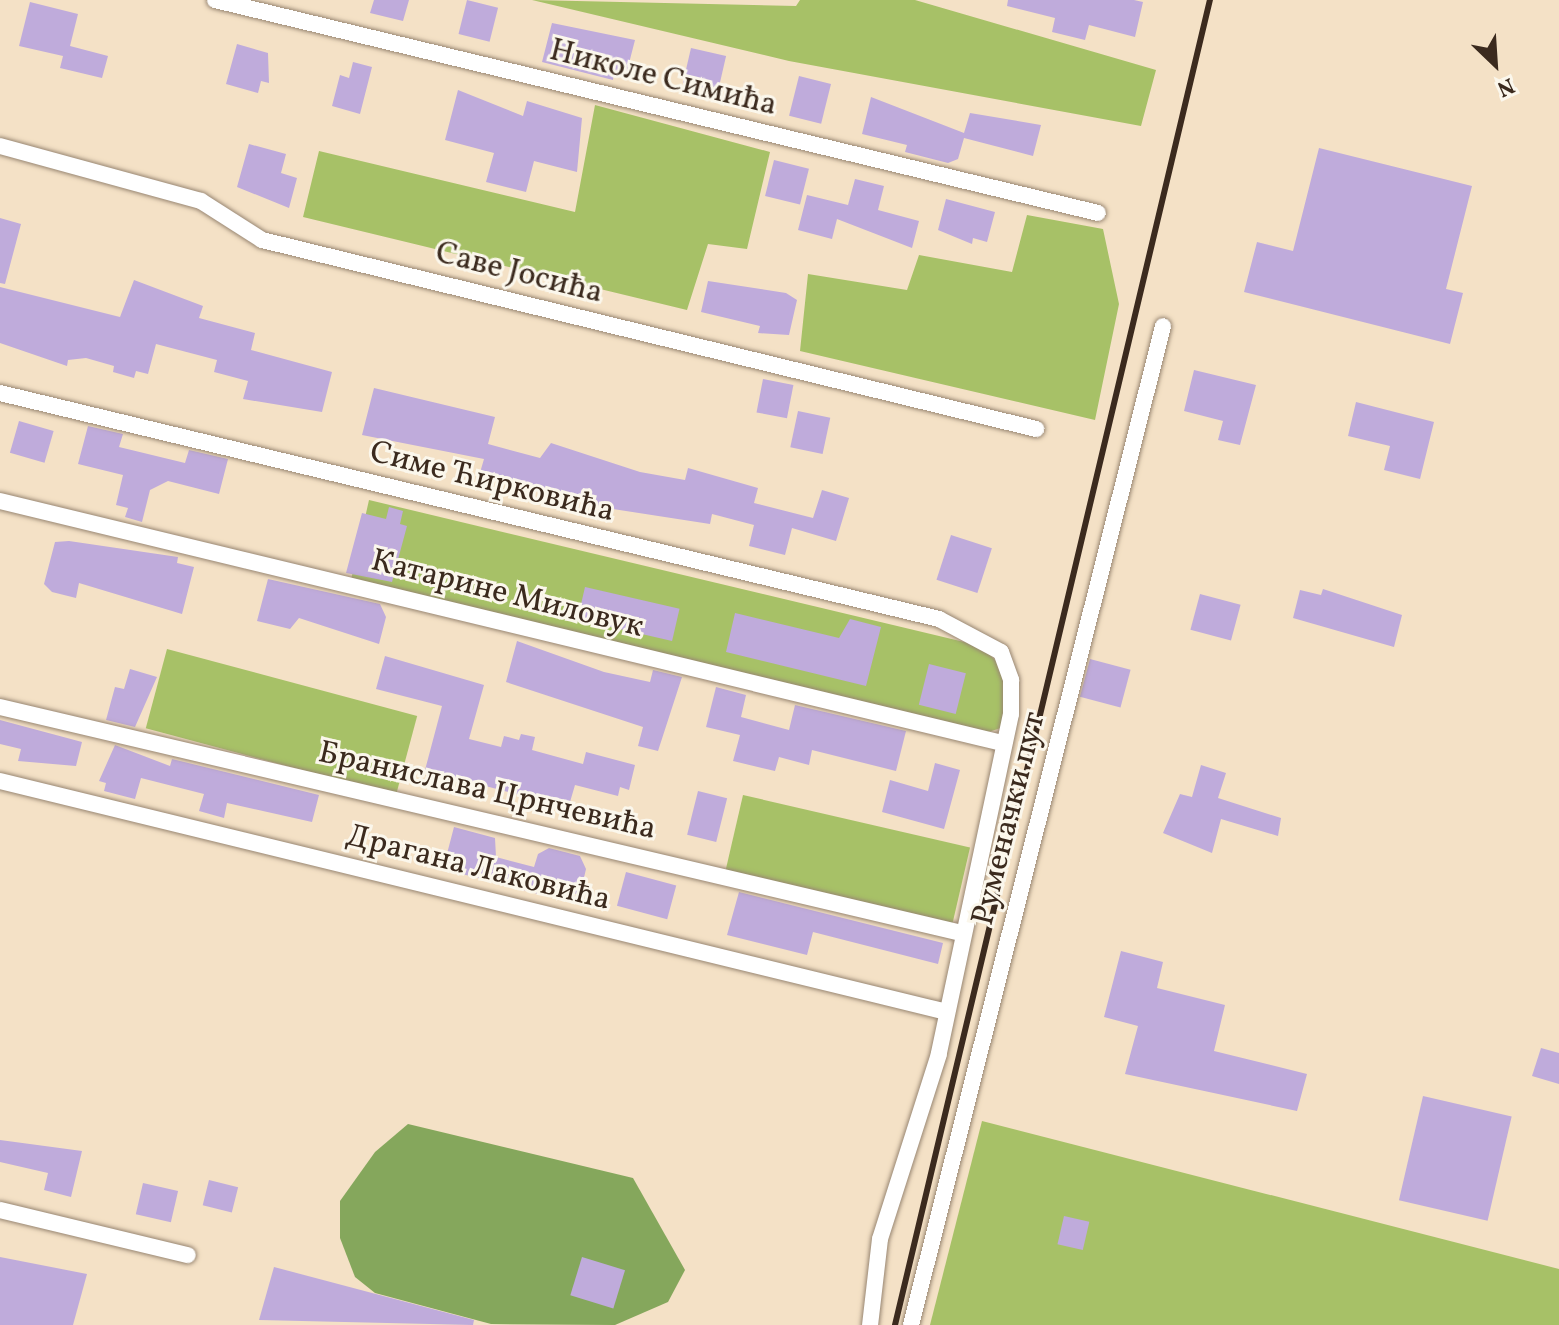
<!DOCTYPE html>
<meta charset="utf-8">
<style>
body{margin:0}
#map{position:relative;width:1559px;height:1325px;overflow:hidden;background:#f4e1c6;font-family:Vollkorn,serif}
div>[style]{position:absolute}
.green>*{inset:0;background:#a7c167;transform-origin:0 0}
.forest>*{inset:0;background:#85a75c}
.building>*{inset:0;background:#bfabdb;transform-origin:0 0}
.roads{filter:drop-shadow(0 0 2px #988672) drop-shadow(0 0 2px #988672)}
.minor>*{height:16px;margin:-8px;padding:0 8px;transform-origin:8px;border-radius:8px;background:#fff}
.rail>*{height:6px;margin:-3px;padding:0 3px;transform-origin:3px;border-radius:3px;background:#3b2a1e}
span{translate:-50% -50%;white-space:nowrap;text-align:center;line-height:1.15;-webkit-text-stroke:6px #fbf7ec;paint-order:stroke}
.street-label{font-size:32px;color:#3b2a1e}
.north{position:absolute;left:1455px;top:24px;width:80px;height:80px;-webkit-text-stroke:6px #fbf7ec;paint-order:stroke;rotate:155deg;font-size:22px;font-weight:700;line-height:32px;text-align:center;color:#3b2a1e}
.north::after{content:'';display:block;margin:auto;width:28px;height:36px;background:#3b2a1e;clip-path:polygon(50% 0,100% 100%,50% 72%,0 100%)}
</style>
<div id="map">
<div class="green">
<div style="clip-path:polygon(532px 0,796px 6px,800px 0,915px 0,1156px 70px,1141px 126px,789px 61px)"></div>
<div style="clip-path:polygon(595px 105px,770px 152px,747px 249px,708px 244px,687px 310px,303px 217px,319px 151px,575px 212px)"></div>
<div style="clip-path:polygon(1027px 215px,1103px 229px,1119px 304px,1095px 420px,800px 351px,808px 274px,907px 290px,919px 255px,1012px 272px)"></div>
<div style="clip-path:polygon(369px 500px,981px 646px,1002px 667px,1009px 699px,1001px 728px,985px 733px,351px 580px)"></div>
<div style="left:167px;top:649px;width:259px;height:82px;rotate:15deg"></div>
<div style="left:743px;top:795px;width:233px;height:78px;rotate:13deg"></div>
<div style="clip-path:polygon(982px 1121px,1559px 1269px,1559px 1325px,930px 1325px)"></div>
</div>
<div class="forest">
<div style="clip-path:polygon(408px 1124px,633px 1178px,685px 1270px,668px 1302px,615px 1325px,491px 1324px,375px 1293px,355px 1277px,340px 1238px,340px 1201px,375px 1152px)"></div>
</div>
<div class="building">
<div style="clip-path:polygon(374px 0,409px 0,403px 21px,370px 13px)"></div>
<div style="left:467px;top:0;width:32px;height:35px;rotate:14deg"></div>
<div style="clip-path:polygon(1008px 0,1134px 0,1143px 2px,1135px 37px,1089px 25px,1085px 40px,1052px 32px,1055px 18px,1007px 6px)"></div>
<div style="clip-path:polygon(30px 2px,78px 14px,70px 46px,108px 56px,102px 78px,60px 68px,63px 56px,19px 46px)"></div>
<div style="clip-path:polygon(552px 23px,635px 40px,626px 75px,614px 72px,613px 80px,542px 62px)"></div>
<div style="clip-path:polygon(237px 44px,268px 53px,269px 83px,261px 81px,258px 93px,226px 84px)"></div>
<div style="left:691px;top:48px;width:36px;height:36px;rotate:13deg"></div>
<div style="clip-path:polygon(353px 62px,372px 67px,360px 114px,332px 106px,340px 75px,349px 78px)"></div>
<div style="left:799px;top:76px;width:33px;height:41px;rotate:14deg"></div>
<div style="clip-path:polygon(458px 90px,523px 116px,527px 101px,582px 118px,577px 172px,534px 161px,526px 192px,486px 182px,494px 153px,445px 140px)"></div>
<div style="clip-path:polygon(871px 97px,964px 133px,970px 113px,1041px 125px,1033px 156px,964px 138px,958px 159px,948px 163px,905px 152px,907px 145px,862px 134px)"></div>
<div style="clip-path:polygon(249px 144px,286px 154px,281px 173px,297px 178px,289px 208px,237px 187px)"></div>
<div style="clip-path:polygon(1319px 148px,1472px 186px,1446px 289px,1463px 293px,1450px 344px,1244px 292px,1257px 242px,1293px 251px)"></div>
<div style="left:774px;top:160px;width:36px;height:37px;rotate:14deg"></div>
<div style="clip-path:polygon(855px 179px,884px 186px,878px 210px,919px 221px,912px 248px,837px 219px,832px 239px,798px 230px,807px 195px,848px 205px)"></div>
<div style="clip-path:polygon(946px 199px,995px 212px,987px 242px,973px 238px,972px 244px,938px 230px)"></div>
<div style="clip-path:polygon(0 218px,21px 224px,5px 284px,0 283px)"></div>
<div style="clip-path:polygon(134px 280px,203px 306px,199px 318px,255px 333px,251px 350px,332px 372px,322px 412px,243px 399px,248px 381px,214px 372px,217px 360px,156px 344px,148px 374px,136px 371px,134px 378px,113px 372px,114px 366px,86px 358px,68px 360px,67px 366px,0 343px,0 287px,120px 317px)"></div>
<div style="clip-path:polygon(708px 281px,786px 293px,797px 300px,789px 335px,758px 333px,760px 326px,701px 312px)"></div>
<div style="clip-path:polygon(1194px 370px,1256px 385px,1240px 445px,1218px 440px,1223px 421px,1184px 411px)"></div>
<div style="left:763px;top:379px;width:31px;height:34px;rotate:11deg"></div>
<div style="clip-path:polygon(374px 388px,495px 417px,488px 444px,540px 458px,551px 443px,640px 472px,685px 480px,688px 468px,758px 488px,754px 503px,813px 518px,822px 490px,849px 498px,836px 541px,792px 528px,785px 555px,749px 546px,754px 525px,712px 514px,710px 524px,613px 509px,479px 476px,484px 459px,362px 435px)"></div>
<div style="clip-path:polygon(1356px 402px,1434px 422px,1420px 479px,1384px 470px,1390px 446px,1348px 436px)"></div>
<div style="left:798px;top:411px;width:33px;height:37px;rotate:12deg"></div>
<div style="left:19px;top:421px;width:36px;height:33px;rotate:16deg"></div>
<div style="clip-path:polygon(88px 426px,123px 434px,119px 447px,185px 463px,189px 450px,228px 459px,219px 494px,168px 481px,150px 490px,142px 522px,125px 517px,128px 508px,116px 505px,123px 475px,78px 464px)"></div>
<div style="clip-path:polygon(389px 507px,403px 511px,400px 524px,407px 526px,392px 582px,346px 573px,362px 513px,386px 519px)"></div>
<div style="left:951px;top:535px;width:43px;height:47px;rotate:18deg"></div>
<div style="clip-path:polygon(69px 541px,178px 557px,177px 563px,194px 567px,182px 614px,79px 583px,76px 598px,52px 592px,44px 584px,55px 542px)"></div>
<div style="clip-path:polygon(268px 579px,380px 604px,386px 617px,379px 644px,299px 618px,290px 629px,257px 621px)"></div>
<div style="left:585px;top:587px;width:97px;height:33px;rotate:13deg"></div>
<div style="clip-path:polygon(1323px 589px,1402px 615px,1394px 647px,1293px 618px,1300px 590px,1321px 595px)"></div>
<div style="left:1200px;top:594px;width:42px;height:37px;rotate:15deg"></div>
<div style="clip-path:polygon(735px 613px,839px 638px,850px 619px,881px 627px,866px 686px,726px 652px)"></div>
<div style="clip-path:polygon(517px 641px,604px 672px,650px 682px,653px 670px,682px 677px,658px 751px,638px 746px,643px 727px,506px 682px)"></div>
<div style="clip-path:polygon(385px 656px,484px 685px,469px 739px,501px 747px,504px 736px,519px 740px,521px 734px,535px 737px,532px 750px,583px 764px,586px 752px,635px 765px,629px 790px,620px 787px,618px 796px,575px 785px,570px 802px,552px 797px,548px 811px,532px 807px,534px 799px,425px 770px,442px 706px,376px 689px)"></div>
<div style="left:1090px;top:659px;width:42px;height:39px;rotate:15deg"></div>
<div style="left:929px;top:664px;width:38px;height:42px;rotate:14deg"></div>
<div style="clip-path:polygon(130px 669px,157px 677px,135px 727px,106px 720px,115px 687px,124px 689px)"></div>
<div style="clip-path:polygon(716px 687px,746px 695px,741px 717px,789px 730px,795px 705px,906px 731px,896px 771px,812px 750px,809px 765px,779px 757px,775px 771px,733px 761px,740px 735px,706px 727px)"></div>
<div style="clip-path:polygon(0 720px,82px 742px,76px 766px,18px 761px,21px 749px,0 744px)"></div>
<div style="clip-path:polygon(115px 745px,170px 766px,172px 759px,319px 795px,312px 822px,227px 803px,224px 818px,199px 811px,204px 794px,141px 778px,135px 799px,104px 791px,106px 783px,99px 781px)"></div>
<div style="clip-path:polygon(935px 763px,960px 770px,944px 829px,882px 812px,890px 780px,928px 791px)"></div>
<div style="clip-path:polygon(1201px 765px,1226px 773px,1218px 798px,1281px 818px,1278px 836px,1221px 819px,1212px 853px,1163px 833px,1180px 794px,1192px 797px)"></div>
<div style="left:698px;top:791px;width:30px;height:45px;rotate:14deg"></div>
<div style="clip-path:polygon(454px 827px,495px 838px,496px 857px,534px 867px,538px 854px,549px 848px,580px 856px,586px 869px,580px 895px,544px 886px,542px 895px,443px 869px)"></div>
<div style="left:626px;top:872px;width:52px;height:35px;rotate:15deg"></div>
<div style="clip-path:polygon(739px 892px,943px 943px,938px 964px,813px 932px,807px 955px,727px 935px)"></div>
<div style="clip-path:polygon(1121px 951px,1163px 962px,1157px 988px,1225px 1005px,1214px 1051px,1307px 1074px,1297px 1111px,1125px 1074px,1138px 1026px,1104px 1017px)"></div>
<div style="clip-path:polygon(1541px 1048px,1559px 1053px,1559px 1084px,1532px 1076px)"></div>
<div style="left:1423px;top:1096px;width:91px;height:107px;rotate:13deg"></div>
<div style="clip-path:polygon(0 1140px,82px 1151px,71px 1197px,44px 1190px,48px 1173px,0 1162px)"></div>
<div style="left:209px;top:1180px;width:30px;height:26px;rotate:14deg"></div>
<div style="left:143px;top:1183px;width:36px;height:32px;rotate:13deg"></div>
<div style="left:1064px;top:1216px;width:26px;height:29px;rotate:13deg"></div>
<div style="clip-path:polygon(0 1257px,87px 1274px,73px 1325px,0 1325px)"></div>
<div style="left:582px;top:1257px;width:45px;height:40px;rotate:17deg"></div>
<div style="clip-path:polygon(274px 1267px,474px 1320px,473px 1325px,259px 1320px)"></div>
</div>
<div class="roads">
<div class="minor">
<div style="left:215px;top:0;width:908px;rotate:13.56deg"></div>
<div style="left:0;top:146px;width:208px;rotate:15.3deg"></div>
<div style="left:201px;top:201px;width:72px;rotate:32.6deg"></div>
<div style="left:262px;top:240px;width:797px;rotate:13.72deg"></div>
<div style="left:0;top:393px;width:966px;rotate:13.53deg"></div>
<div style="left:939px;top:619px;width:70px;rotate:28deg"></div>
<div style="left:1001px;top:652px;width:30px;rotate:70deg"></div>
<div style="left:1011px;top:680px;width:34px;rotate:90deg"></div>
<div style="left:1011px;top:714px;width:348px;rotate:102deg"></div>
<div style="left:939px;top:1054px;width:194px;rotate:107.7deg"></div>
<div style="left:880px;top:1239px;width:87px;rotate:96.6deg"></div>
<div style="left:0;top:501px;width:1031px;rotate:13.58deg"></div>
<div style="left:0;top:707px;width:987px;rotate:13.23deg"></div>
<div style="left:0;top:781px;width:971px;rotate:13.71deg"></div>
<div style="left:0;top:1210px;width:193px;rotate:13.5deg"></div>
<div style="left:911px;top:1325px;width:1030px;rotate:-75.84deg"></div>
</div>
</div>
<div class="rail">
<div style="left:895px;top:1325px;width:1362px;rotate:-76.63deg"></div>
</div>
<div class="street-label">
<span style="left:663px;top:79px;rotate:14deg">Николе Симића</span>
<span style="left:519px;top:274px;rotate:14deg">Саве Јосића</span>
<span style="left:492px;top:483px;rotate:14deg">Симе Ћирковића</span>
<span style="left:507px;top:595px;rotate:14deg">Катарине Миловук</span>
<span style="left:487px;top:792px;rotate:13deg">Бранислава Црнчевића</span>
<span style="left:1010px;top:819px;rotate:-76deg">Руменачки пут</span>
<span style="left:478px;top:869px;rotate:14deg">Драгана Лаковића</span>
</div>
<div class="north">N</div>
</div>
